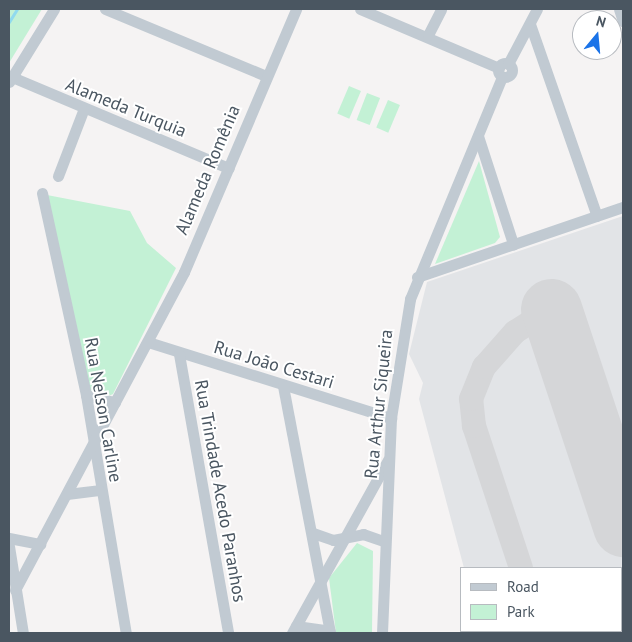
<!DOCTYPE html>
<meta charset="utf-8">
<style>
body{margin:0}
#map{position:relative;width:632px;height:642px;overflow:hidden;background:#f5f3f3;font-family:"PT Sans",sans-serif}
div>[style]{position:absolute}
.airport>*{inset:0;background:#e2e4e7}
.green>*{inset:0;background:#c3f1d5;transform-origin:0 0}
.stream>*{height:2.5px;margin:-1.25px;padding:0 1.25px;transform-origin:1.25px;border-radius:1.25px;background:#90daee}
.taxiway>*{height:24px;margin:-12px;padding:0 12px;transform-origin:12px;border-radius:12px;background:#d5d6d8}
.runway>*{height:61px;margin:-30.5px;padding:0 30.5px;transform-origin:30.5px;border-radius:30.5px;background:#d5d6d8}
.minor>*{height:11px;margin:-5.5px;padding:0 5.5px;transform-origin:5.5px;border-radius:5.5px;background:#c1cad2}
.minor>.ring{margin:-5.5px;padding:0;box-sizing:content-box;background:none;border:11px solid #c1cad2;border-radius:50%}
span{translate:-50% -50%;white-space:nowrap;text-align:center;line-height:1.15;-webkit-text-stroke:4px #fff;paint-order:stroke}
.street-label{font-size:18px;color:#4a5661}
.frame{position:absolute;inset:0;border:10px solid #4a5661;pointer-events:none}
.legend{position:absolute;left:460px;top:567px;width:162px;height:65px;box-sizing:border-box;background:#fff;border:1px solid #b7bbc0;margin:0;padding:6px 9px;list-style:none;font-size:15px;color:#4a5661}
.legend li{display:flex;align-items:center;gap:10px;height:25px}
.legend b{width:25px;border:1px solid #b7bbc0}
.north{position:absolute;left:572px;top:10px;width:50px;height:50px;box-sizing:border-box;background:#fff;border:1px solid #b7bbc0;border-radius:50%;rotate:17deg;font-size:14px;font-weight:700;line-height:20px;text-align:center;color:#4a5661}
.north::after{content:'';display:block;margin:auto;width:18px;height:22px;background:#1a73e8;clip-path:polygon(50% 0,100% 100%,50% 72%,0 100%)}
</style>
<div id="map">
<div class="airport">
<div style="clip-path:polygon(623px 216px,623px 633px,483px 633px,621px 631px,621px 568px,464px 568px,419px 399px,423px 383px,409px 354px,427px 282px)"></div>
</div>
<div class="green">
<div style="clip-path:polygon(9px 9px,42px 9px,9px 63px)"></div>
<div style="left:349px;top:86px;width:13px;height:30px;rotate:23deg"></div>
<div style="left:367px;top:93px;width:14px;height:29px;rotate:21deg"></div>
<div style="left:388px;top:100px;width:13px;height:30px;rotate:23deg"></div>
<div style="clip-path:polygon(479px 161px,500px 237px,495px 243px,435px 264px)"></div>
<div style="clip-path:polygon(47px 195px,130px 211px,147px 243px,176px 268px,113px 394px,104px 398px,87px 388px)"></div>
<div style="clip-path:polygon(357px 543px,373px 551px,372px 633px,336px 633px,329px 578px)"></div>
</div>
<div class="stream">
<div style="left:9px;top:22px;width:15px;rotate:-58deg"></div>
</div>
<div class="taxiway">
<div style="left:521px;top:568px;width:150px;rotate:-108.3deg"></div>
<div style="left:474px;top:426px;width:27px;rotate:-96deg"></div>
<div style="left:471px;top:399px;width:35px;rotate:-68deg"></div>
<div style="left:484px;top:367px;width:47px;rotate:-48.5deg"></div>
<div style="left:515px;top:332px;width:43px;rotate:-32.6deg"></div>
<div style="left:542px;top:631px;width:2px;rotate:63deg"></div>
</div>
<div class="runway">
<div style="left:551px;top:309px;width:229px;rotate:71.6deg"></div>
</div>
<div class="minor">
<div style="left:105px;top:9px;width:174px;rotate:22.6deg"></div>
<div style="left:360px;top:9px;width:151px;rotate:23deg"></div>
<div style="left:619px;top:9px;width:13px;rotate:72deg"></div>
<div style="left:530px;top:24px;width:203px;rotate:70.8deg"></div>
<div style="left:428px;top:35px;width:29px;rotate:-63deg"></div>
<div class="ring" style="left:498px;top:63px;width:3px;height:3px"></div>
<div style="left:508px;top:64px;width:62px;rotate:-62.2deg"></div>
<div style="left:12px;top:77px;width:235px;rotate:22.8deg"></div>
<div style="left:9px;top:82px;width:86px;rotate:-58.3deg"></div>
<div style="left:478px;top:136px;width:114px;rotate:72deg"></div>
<div style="left:58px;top:176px;width:70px;rotate:-69deg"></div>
<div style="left:42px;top:193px;width:207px;rotate:77.7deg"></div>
<div style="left:86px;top:395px;width:241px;rotate:80.5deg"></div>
<div style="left:417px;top:277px;width:218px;rotate:-18.8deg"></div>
<div style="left:148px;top:342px;width:255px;rotate:17.4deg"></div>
<div style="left:179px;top:354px;width:283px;rotate:80deg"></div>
<div style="left:283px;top:386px;width:251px;rotate:79.2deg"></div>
<div style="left:86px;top:395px;width:30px;rotate:14deg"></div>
<div style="left:67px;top:494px;width:32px;rotate:-7deg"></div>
<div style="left:313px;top:533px;width:21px;rotate:19deg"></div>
<div style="left:333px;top:540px;width:31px;rotate:-11deg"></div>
<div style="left:363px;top:534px;width:21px;rotate:19deg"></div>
<div style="left:9px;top:538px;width:32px;rotate:11deg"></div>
<div style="left:9px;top:546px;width:88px;rotate:80.9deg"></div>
<div style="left:15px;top:590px;width:360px;rotate:-62deg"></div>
<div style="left:184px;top:272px;width:286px;rotate:-66.9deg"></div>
<div style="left:296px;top:626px;width:34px;rotate:8deg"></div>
<div style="left:292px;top:633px;width:198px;rotate:-61deg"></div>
<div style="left:382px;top:633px;width:215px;rotate:-87.6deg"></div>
<div style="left:391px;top:418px;width:121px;rotate:-80.9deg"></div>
<div style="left:410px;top:299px;width:240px;rotate:-67.5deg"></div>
</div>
<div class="street-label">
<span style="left:126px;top:108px;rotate:22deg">Alameda Turquia</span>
<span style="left:208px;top:170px;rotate:-67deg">Alameda Romênia</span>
<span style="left:274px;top:365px;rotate:17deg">Rua João Cestari</span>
<span style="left:379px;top:404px;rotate:-84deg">Rua Arthur Siqueira</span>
<span style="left:103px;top:410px;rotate:80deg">Rua Nelson Carline</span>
<span style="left:220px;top:491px;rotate:80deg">Rua Trindade Acedo Paranhos</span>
</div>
<div class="frame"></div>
<ul class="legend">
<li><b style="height:6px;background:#c1cad2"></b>Road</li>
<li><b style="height:14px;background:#c3f1d5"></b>Park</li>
</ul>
<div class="north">N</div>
</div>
